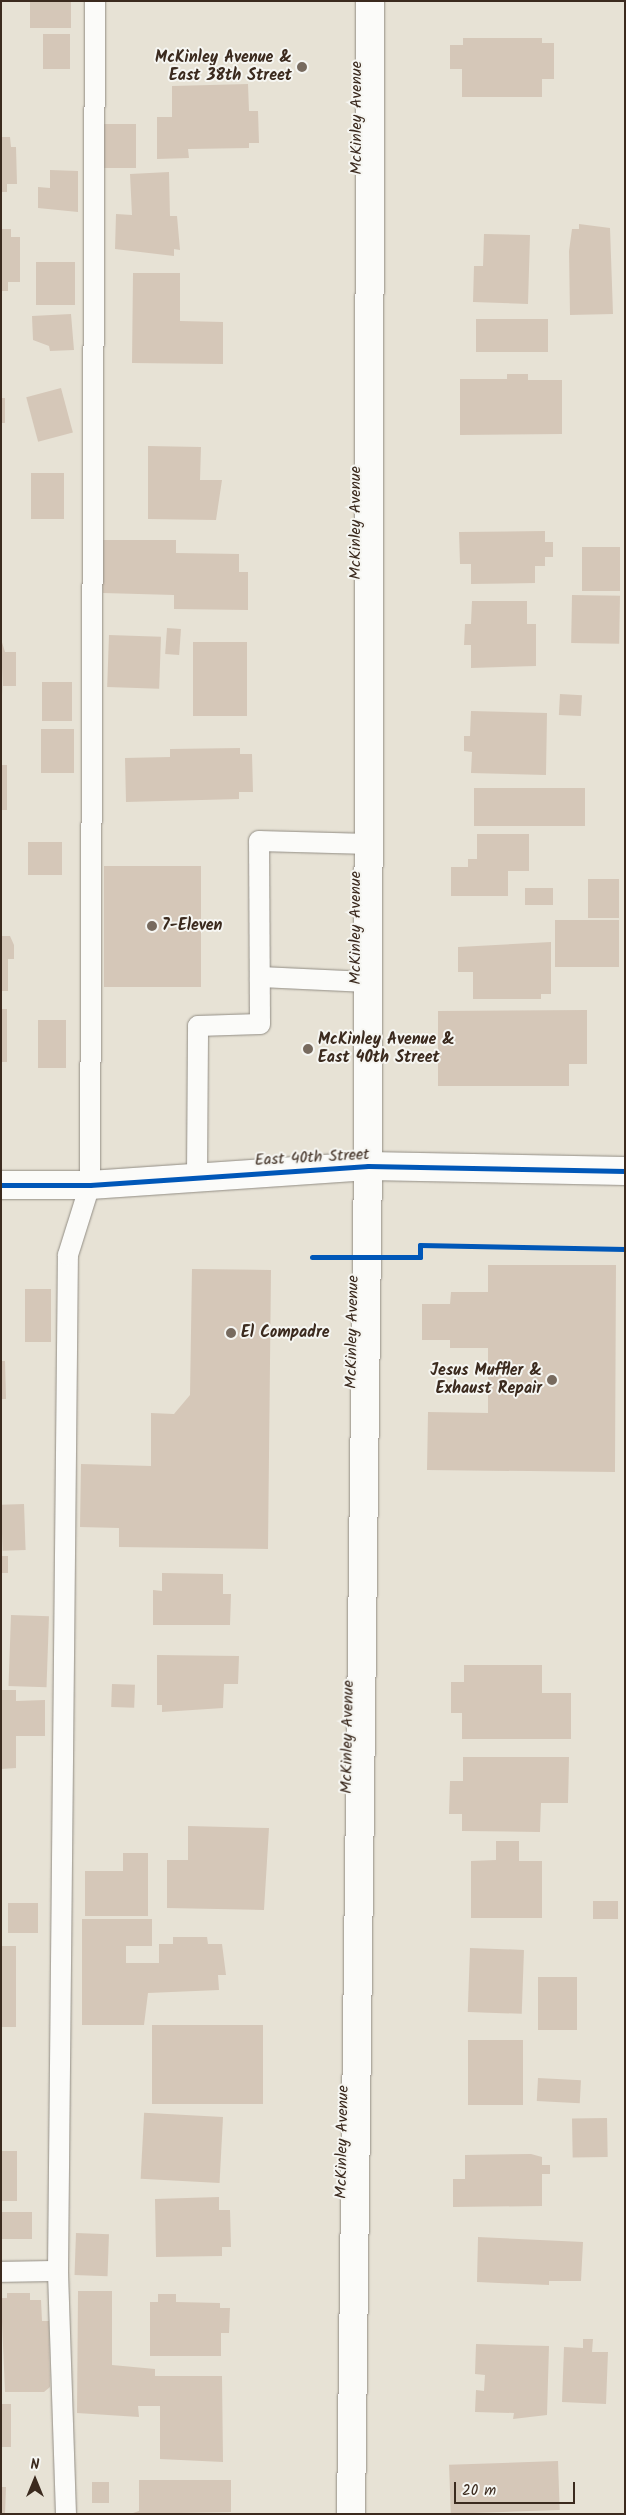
<!DOCTYPE html>
<style>
body{margin:0}
#map{position:relative;width:626px;height:2515px;overflow:hidden;background:#e7e2d5;font-family:Kalam,sans-serif}
div>[style]{position:absolute}
.building>*{inset:0;background:#d5c7b8;transform-origin:0 0}
.roads{filter:drop-shadow(0 0 1px #928d84) drop-shadow(0 0 1px #928d84)}
.service>*{height:20px;margin:-10px;padding:0 10px;transform-origin:10px;border-radius:10px;background:#fbfbf9}
.minor>*{height:28px;margin:-14px;padding:0 14px;transform-origin:14px;border-radius:14px;background:#fbfbf9}
.secondary>*{height:28px;margin:-14px;padding:0 14px;transform-origin:14px;border-radius:14px;background:#fbfbf9}
.cycleway>*{height:5px;margin:-2.5px;padding:0 2.5px;transform-origin:2.5px;border-radius:2.5px;background:#0057b8}
.dots>*{width:14px;height:14px;translate:-50% -50%;box-sizing:border-box;border:2px solid #f6f6f2;border-radius:50%}
span{translate:-50% -50%;white-space:nowrap;text-align:center;line-height:1.15;-webkit-text-stroke:4px #f6f6f2;paint-order:stroke}
.poi-label{font-size:16px;color:#3b2a1e;font-weight:700}
.right{translate:-100% -50%;text-align:right}
.left{translate:0 -50%;text-align:left}
.street-label{font-size:16px;color:#3b2a1e}
.frame{position:absolute;inset:0;border:2px solid #3b2a1e;pointer-events:none}
.north{position:absolute;left:10px;top:2455px;width:50px;height:50px;-webkit-text-stroke:4px #f6f6f2;paint-order:stroke;rotate:0deg;font-size:14px;font-weight:700;line-height:20px;text-align:center;color:#3b2a1e}
.north::after{content:'';display:block;margin:auto;width:18px;height:22px;background:#3b2a1e;clip-path:polygon(50% 0,100% 100%,50% 72%,0 100%)}
.scale{position:absolute;left:454px;top:2482px;width:121px;height:22px;box-sizing:border-box;border:2px solid #3b2a1e;border-top:0;padding-left:6px;font-size:15px;line-height:18px;white-space:nowrap;color:#3b2a1e;-webkit-text-stroke:4px #f6f6f2;paint-order:stroke}
</style>
<div id="map">
<div class="building">
<div style="left:30px;top:1px;width:41px;height:27px"></div>
<div style="left:43px;top:34px;width:27px;height:35px"></div>
<div style="clip-path:polygon(463px 38px,542px 38px,542px 43px,554px 43px,554px 79px,542px 79px,542px 97px,462px 97px,462px 69px,450px 69px,450px 45px,463px 45px)"></div>
<div style="clip-path:polygon(248px 84px,249px 111px,258px 111px,259px 143px,249px 143px,249px 148px,188px 149px,189px 158px,157px 159px,157px 117px,172px 117px,172px 86px)"></div>
<div style="left:98px;top:124px;width:38px;height:44px"></div>
<div style="clip-path:polygon(1px 137px,10px 137px,11px 147px,16px 147px,17px 184px,7px 184px,7px 192px,1px 192px)"></div>
<div style="clip-path:polygon(50px 170px,78px 171px,78px 212px,38px 208px,38px 187px,50px 188px)"></div>
<div style="clip-path:polygon(169px 172px,170px 216px,177px 216px,180px 250px,174px 249px,174px 256px,115px 249px,116px 214px,132px 215px,130px 174px)"></div>
<div style="clip-path:polygon(579px 224px,610px 228px,613px 314px,570px 315px,569px 251px,572px 229px,579px 229px)"></div>
<div style="clip-path:polygon(1px 229px,11px 229px,11px 237px,20px 237px,20px 282px,8px 282px,8px 291px,1px 291px)"></div>
<div style="clip-path:polygon(484px 234px,530px 235px,528px 304px,473px 302px,474px 266px,483px 266px)"></div>
<div style="left:36px;top:262px;width:39px;height:43px"></div>
<div style="clip-path:polygon(133px 273px,180px 273px,180px 321px,223px 322px,223px 364px,132px 363px)"></div>
<div style="clip-path:polygon(71px 314px,74px 350px,50px 351px,49px 346px,33px 340px,32px 316px)"></div>
<div style="left:476px;top:319px;width:72px;height:33px"></div>
<div style="clip-path:polygon(507px 374px,528px 374px,528px 380px,562px 380px,562px 434px,460px 435px,460px 379px,507px 379px)"></div>
<div style="left:61px;top:388px;width:46px;height:36px;rotate:75deg"></div>
<div style="left:1px;top:398px;width:4px;height:25px"></div>
<div style="clip-path:polygon(148px 446px,201px 447px,200px 480px,222px 480px,216px 520px,148px 519px)"></div>
<div style="left:31px;top:473px;width:33px;height:46px"></div>
<div style="clip-path:polygon(545px 531px,545px 542px,553px 542px,553px 557px,545px 557px,545px 566px,535px 566px,535px 583px,471px 584px,471px 564px,460px 564px,459px 532px)"></div>
<div style="clip-path:polygon(103px 540px,176px 540px,176px 553px,239px 554px,239px 572px,248px 572px,248px 610px,174px 609px,174px 595px,103px 593px)"></div>
<div style="left:582px;top:547px;width:38px;height:44px"></div>
<div style="left:572px;top:595px;width:48px;height:48px;rotate:1deg"></div>
<div style="clip-path:polygon(472px 601px,527px 601px,527px 624px,536px 624px,536px 666px,471px 668px,471px 645px,464px 645px,465px 624px,471px 624px)"></div>
<div style="left:167px;top:628px;width:14px;height:26px;rotate:4deg"></div>
<div style="left:109px;top:635px;width:52px;height:52px;rotate:2deg"></div>
<div style="clip-path:polygon(1px 639px,5px 652px,16px 652px,16px 686px,3px 686px,3px 696px)"></div>
<div style="left:193px;top:642px;width:54px;height:74px"></div>
<div style="left:42px;top:682px;width:30px;height:39px"></div>
<div style="left:560px;top:694px;width:22px;height:21px;rotate:3deg"></div>
<div style="clip-path:polygon(471px 711px,547px 713px,546px 775px,471px 773px,472px 752px,464px 751px,464px 736px,470px 736px)"></div>
<div style="left:41px;top:729px;width:33px;height:44px"></div>
<div style="clip-path:polygon(240px 748px,240px 754px,252px 754px,253px 792px,239px 792px,239px 799px,126px 802px,125px 758px,170px 757px,170px 749px)"></div>
<div style="left:1px;top:765px;width:6px;height:45px"></div>
<div style="left:474px;top:788px;width:111px;height:38px"></div>
<div style="clip-path:polygon(477px 834px,529px 834px,529px 871px,508px 871px,508px 896px,451px 896px,451px 867px,468px 867px,468px 859px,477px 859px)"></div>
<div style="left:28px;top:842px;width:34px;height:33px"></div>
<div style="left:104px;top:866px;width:97px;height:121px"></div>
<div style="left:588px;top:879px;width:31px;height:39px"></div>
<div style="left:525px;top:888px;width:28px;height:17px"></div>
<div style="left:555px;top:920px;width:64px;height:47px"></div>
<div style="clip-path:polygon(1px 936px,10px 936px,14px 945px,14px 959px,8px 959px,8px 991px,1px 991px)"></div>
<div style="clip-path:polygon(551px 942px,551px 994px,541px 994px,541px 999px,473px 999px,473px 972px,458px 972px,458px 947px)"></div>
<div style="left:1px;top:1009px;width:6px;height:53px"></div>
<div style="clip-path:polygon(587px 1010px,587px 1064px,569px 1064px,569px 1086px,438px 1086px,438px 1011px)"></div>
<div style="left:38px;top:1020px;width:28px;height:48px"></div>
<div style="clip-path:polygon(488px 1265px,616px 1265px,615px 1472px,427px 1470px,428px 1412px,488px 1413px,488px 1348px,450px 1348px,450px 1340px,422px 1340px,422px 1304px,450px 1304px,451px 1292px,488px 1292px)"></div>
<div style="clip-path:polygon(192px 1269px,271px 1270px,268px 1549px,119px 1547px,119px 1528px,80px 1527px,81px 1464px,151px 1466px,151px 1413px,174px 1414px,190px 1395px)"></div>
<div style="left:51px;top:1289px;width:53px;height:26px;rotate:90deg"></div>
<div style="clip-path:polygon(1px 1361px,5px 1361px,6px 1399px,1px 1399px)"></div>
<div style="left:24px;top:1504px;width:46px;height:23px;rotate:88deg"></div>
<div style="left:1px;top:1556px;width:7px;height:17px"></div>
<div style="clip-path:polygon(162px 1573px,223px 1574px,223px 1594px,231px 1594px,230px 1625px,153px 1625px,153px 1590px,162px 1591px)"></div>
<div style="left:11px;top:1615px;width:38px;height:71px;rotate:2deg"></div>
<div style="clip-path:polygon(157px 1655px,239px 1656px,238px 1684px,224px 1684px,223px 1708px,162px 1712px,162px 1705px,157px 1705px)"></div>
<div style="clip-path:polygon(464px 1665px,542px 1665px,542px 1693px,571px 1693px,571px 1739px,462px 1739px,462px 1713px,451px 1713px,451px 1682px,464px 1682px)"></div>
<div style="left:112px;top:1684px;width:23px;height:23px;rotate:2deg"></div>
<div style="clip-path:polygon(1px 1690px,16px 1690px,16px 1701px,45px 1700px,45px 1736px,16px 1736px,16px 1768px,1px 1769px)"></div>
<div style="clip-path:polygon(463px 1757px,569px 1757px,568px 1803px,541px 1803px,540px 1832px,462px 1831px,462px 1814px,449px 1814px,450px 1781px,463px 1781px)"></div>
<div style="clip-path:polygon(188px 1826px,269px 1828px,264px 1910px,167px 1908px,167px 1860px,188px 1860px)"></div>
<div style="clip-path:polygon(496px 1841px,519px 1841px,519px 1861px,542px 1861px,542px 1918px,471px 1918px,471px 1861px,496px 1860px)"></div>
<div style="clip-path:polygon(123px 1853px,148px 1853px,148px 1916px,85px 1916px,85px 1871px,123px 1871px)"></div>
<div style="left:618px;top:1901px;width:18px;height:25px;rotate:90deg"></div>
<div style="left:8px;top:1903px;width:30px;height:30px"></div>
<div style="clip-path:polygon(82px 1919px,152px 1919px,152px 1946px,126px 1946px,126px 1963px,159px 1963px,159px 1944px,173px 1944px,173px 1937px,207px 1937px,208px 1944px,222px 1944px,226px 1975px,218px 1975px,219px 1990px,148px 1993px,144px 2025px,82px 2025px)"></div>
<div style="left:1px;top:1946px;width:15px;height:81px"></div>
<div style="left:470px;top:1948px;width:54px;height:64px;rotate:2deg"></div>
<div style="left:538px;top:1977px;width:39px;height:53px"></div>
<div style="left:152px;top:2025px;width:111px;height:79px"></div>
<div style="left:468px;top:2040px;width:55px;height:65px"></div>
<div style="left:538px;top:2078px;width:43px;height:23px;rotate:3deg"></div>
<div style="left:223px;top:2117px;width:66px;height:79px;rotate:93deg"></div>
<div style="left:607px;top:2118px;width:39px;height:35px;rotate:89deg"></div>
<div style="left:1px;top:2151px;width:16px;height:50px"></div>
<div style="clip-path:polygon(531px 2154px,542px 2157px,542px 2165px,550px 2165px,550px 2174px,542px 2174px,542px 2206px,453px 2207px,453px 2179px,465px 2179px,465px 2155px)"></div>
<div style="clip-path:polygon(219px 2197px,219px 2210px,230px 2210px,231px 2247px,222px 2247px,222px 2256px,156px 2257px,155px 2199px)"></div>
<div style="left:1px;top:2212px;width:31px;height:27px"></div>
<div style="left:76px;top:2233px;width:33px;height:42px;rotate:2deg"></div>
<div style="clip-path:polygon(478px 2237px,583px 2242px,581px 2281px,549px 2281px,549px 2285px,477px 2282px)"></div>
<div style="clip-path:polygon(78px 2291px,112px 2291px,112px 2365px,155px 2369px,155px 2376px,222px 2376px,223px 2462px,160px 2459px,160px 2406px,138px 2406px,139px 2417px,77px 2413px)"></div>
<div style="clip-path:polygon(7px 2293px,30px 2293px,30px 2300px,41px 2300px,42px 2321px,49px 2321px,50px 2387px,44px 2392px,5px 2392px,1px 2298px,7px 2298px)"></div>
<div style="clip-path:polygon(158px 2294px,176px 2294px,176px 2302px,220px 2303px,220px 2308px,230px 2308px,229px 2333px,221px 2333px,221px 2356px,150px 2356px,150px 2302px,158px 2302px)"></div>
<div style="clip-path:polygon(583px 2339px,593px 2339px,592px 2352px,608px 2352px,606px 2404px,562px 2402px,564px 2347px,583px 2348px)"></div>
<div style="clip-path:polygon(476px 2344px,549px 2346px,547px 2415px,513px 2419px,514px 2413px,475px 2412px,476px 2390px,484px 2391px,485px 2375px,475px 2374px)"></div>
<div style="left:1px;top:2404px;width:10px;height:43px"></div>
<div style="left:558px;top:2461px;width:49px;height:109px;rotate:88deg"></div>
<div style="clip-path:polygon(139px 2480px,231px 2480px,231px 2512px,130px 2514px,139px 2511px)"></div>
<div style="left:92px;top:2482px;width:17px;height:21px"></div>
<div style="clip-path:polygon(1px 2487px,6px 2487px,5px 2514px,1px 2514px)"></div>
</div>
<div class="roads">
<div class="service">
<div style="left:260px;top:977px;width:108px;rotate:2.7deg"></div>
<div style="left:197px;top:1177px;width:151px;rotate:-89.6deg"></div>
<div style="left:198px;top:1026px;width:62px;rotate:-1.8deg"></div>
<div style="left:260px;top:1024px;width:183px;rotate:-90.3deg"></div>
<div style="left:259px;top:841px;width:110px;rotate:1.6deg"></div>
<div style="left:1px;top:2272px;width:57px;rotate:-1deg"></div>
<div style="left:66px;top:2514px;width:243px;rotate:-91.9deg"></div>
<div style="left:58px;top:2271px;width:1016px;rotate:-89.44deg"></div>
<div style="left:68px;top:1255px;width:73px;rotate:-72.6deg"></div>
<div style="left:90px;top:1185px;width:1184px;rotate:-89.76deg"></div>
</div>
<div class="minor">
<div style="left:1px;top:1185px;width:89px"></div>
<div style="left:90px;top:1185px;width:279px;rotate:-3.9deg"></div>
<div style="left:368px;top:1166px;width:257px;rotate:1.1deg"></div>
</div>
<div class="secondary">
<div style="left:351px;top:2514px;width:1348px;rotate:-89.28deg"></div>
<div style="left:368px;top:1166px;width:1165px;rotate:-89.9deg"></div>
</div>
</div>
<div class="cycleway">
<div style="left:1px;top:1185px;width:89px"></div>
<div style="left:90px;top:1185px;width:279px;rotate:-3.9deg"></div>
<div style="left:368px;top:1166px;width:257px;rotate:1.1deg"></div>
<div style="left:312px;top:1257px;width:108px"></div>
<div style="left:420px;top:1257px;width:12px;rotate:-90deg"></div>
<div style="left:420px;top:1245px;width:205px;rotate:1.1deg"></div>
</div>
<div class="dots">
<div style="left:302px;top:67px;background:#776a5e"></div>
<div style="left:152px;top:926px;background:#776a5e"></div>
<div style="left:308px;top:1049px;background:#776a5e"></div>
<div style="left:231px;top:1333px;background:#776a5e"></div>
<div style="left:552px;top:1380px;background:#776a5e"></div>
</div>
<div class="poi-label">
<span class="right" style="left:292px;top:67px">McKinley Avenue &amp;<br>East 38th Street</span>
<span class="left" style="left:162px;top:926px">7-Eleven</span>
<span class="left" style="left:318px;top:1049px">McKinley Avenue &amp;<br>East 40th Street</span>
<span class="left" style="left:241px;top:1333px">El Compadre</span>
<span class="right" style="left:542px;top:1380px">Jesus Muffler &amp;<br>Exhaust Repair</span>
</div>
<div class="street-label">
<span style="left:357px;top:118px;rotate:-90deg">McKinley Avenue</span>
<span style="left:356px;top:523px;rotate:-90deg">McKinley Avenue</span>
<span style="left:356px;top:928px;rotate:-90deg">McKinley Avenue</span>
<span style="left:312px;top:1158px;rotate:-3deg">East 40th Street</span>
<span style="left:353px;top:1332px;rotate:-89deg">McKinley Avenue</span>
<span style="left:348px;top:1737px;rotate:-89deg">McKinley Avenue</span>
<span style="left:343px;top:2142px;rotate:-89deg">McKinley Avenue</span>
</div>
<div class="frame"></div>
<div class="north">N</div>
<div class="scale">20 m</div>
</div>
